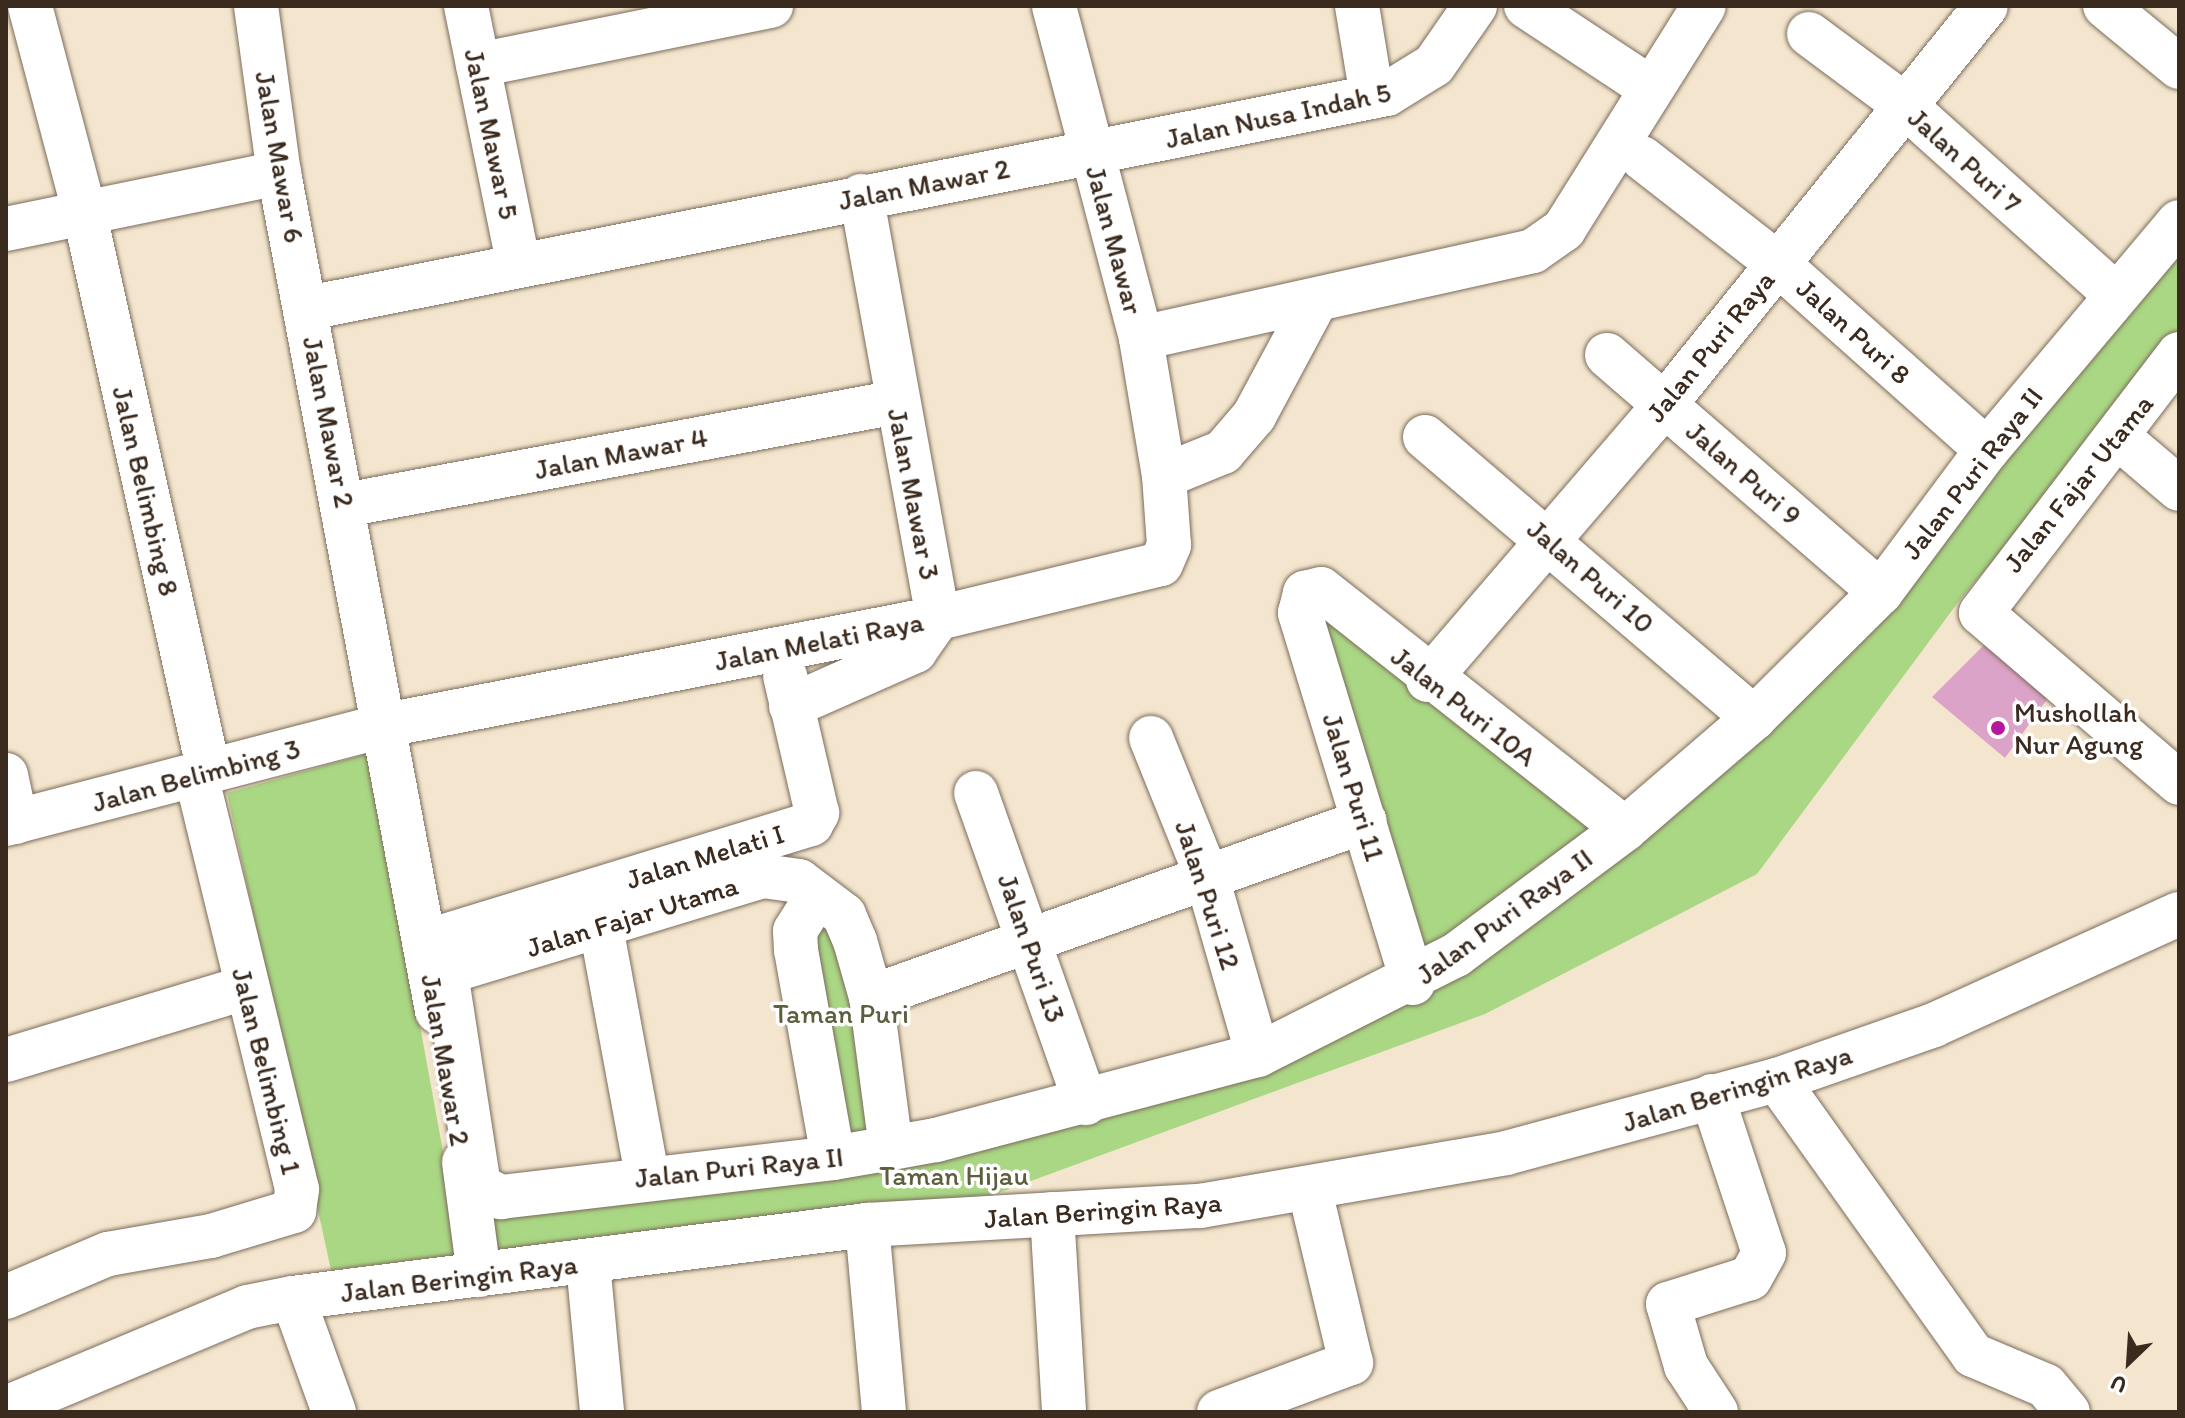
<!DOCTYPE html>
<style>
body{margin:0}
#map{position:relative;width:2185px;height:1418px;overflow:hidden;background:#f4e6ce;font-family:Itim,sans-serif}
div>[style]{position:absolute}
.green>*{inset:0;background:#aad784}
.building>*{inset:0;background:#dca3c8}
.roads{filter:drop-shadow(0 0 2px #7c6c5c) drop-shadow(0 0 2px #7c6c5c)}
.minor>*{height:44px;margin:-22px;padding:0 22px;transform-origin:22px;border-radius:22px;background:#fff}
.dots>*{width:22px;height:22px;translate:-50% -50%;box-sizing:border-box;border:4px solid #fff;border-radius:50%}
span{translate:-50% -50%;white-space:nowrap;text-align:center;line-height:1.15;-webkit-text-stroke:7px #fff;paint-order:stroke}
.street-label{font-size:28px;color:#3b2a1e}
.poi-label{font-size:28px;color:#3b2a1e}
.left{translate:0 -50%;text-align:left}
.park-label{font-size:28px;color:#5c5e3d}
.frame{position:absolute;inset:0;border:8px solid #3b2a1e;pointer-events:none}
.north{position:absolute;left:2089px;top:1322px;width:80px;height:80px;-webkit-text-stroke:6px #fff;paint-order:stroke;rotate:205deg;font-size:22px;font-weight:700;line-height:32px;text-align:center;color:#3b2a1e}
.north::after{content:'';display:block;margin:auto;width:28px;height:36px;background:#3b2a1e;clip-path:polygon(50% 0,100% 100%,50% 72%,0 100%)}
</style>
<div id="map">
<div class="green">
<div style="clip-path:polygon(2179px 243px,2179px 328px,2106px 428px,1962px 597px,1757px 874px,1485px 1014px,963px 1206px,488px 1266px,480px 1208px,1145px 1095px,1632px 838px)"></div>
<div style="clip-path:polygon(1306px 605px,1610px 829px,1422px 970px)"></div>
<div style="clip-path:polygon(370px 753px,462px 1255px,331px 1270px,227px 793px)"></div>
<div style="clip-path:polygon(808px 915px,840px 919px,888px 1145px,837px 1154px)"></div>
</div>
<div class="building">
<div style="clip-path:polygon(1985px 644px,2048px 698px,2005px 758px,1932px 697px)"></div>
</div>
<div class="roads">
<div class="minor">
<div style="left:30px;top:6px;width:212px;rotate:75.2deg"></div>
<div style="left:84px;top:211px;width:575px;rotate:77.44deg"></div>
<div style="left:256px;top:6px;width:169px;rotate:82.2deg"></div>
<div style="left:279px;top:173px;width:853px;rotate:79.32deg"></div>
<div style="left:466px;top:6px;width:261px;rotate:78.5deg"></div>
<div style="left:1357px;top:6px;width:92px;rotate:80.6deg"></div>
<div style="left:1526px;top:6px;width:147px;rotate:33.4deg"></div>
<div style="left:2105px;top:6px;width:96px;rotate:39.5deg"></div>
<div style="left:1809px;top:34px;width:116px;rotate:36.6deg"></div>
<div style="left:1902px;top:103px;width:286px;rotate:41.9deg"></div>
<div style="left:478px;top:65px;width:299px;rotate:-11.4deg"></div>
<div style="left:1642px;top:158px;width:171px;rotate:37.9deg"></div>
<div style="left:1777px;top:263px;width:281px;rotate:41.7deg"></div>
<div style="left:6px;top:229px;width:279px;rotate:-11.6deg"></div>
<div style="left:308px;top:308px;width:1100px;rotate:-11.22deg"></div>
<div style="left:1387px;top:94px;width:55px;rotate:-31.7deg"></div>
<div style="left:1434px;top:65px;width:72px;rotate:-55.2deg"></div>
<div style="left:1141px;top:338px;width:402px;rotate:-12.5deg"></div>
<div style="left:1533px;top:251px;width:38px;rotate:-35deg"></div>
<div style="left:1564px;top:229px;width:263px;rotate:-57.9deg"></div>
<div style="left:2179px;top:354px;width:326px;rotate:127.4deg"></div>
<div style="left:1981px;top:613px;width:261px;rotate:40.6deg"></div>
<div style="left:1607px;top:355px;width:362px;rotate:40.9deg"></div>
<div style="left:1425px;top:437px;width:433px;rotate:40.5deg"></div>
<div style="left:2118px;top:437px;width:80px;rotate:40.4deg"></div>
<div style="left:1164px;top:476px;width:64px;rotate:-22.1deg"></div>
<div style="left:1223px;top:452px;width:48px;rotate:-49.3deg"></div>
<div style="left:1254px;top:416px;width:129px;rotate:-61.8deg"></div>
<div style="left:345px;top:505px;width:562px;rotate:-10.57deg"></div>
<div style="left:1428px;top:680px;width:364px;rotate:-49.3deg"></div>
<div style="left:1665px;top:404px;width:511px;rotate:-51.11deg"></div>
<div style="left:791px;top:706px;width:136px;rotate:-23.9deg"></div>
<div style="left:915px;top:651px;width:40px;rotate:-55.1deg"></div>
<div style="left:938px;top:618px;width:429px;rotate:-100.3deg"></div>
<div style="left:1151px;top:738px;width:147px;rotate:68deg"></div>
<div style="left:1206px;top:874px;width:188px;rotate:74deg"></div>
<div style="left:6px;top:775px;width:48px;rotate:78deg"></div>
<div style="left:976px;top:793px;width:329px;rotate:70.5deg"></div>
<div style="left:6px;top:824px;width:393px;rotate:-14.6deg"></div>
<div style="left:386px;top:725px;width:562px;rotate:-10.97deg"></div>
<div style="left:938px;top:618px;width:229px;rotate:-13.6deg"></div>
<div style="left:1161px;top:564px;width:21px;rotate:-67deg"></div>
<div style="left:1169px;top:545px;width:69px;rotate:-94.1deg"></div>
<div style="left:1164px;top:476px;width:140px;rotate:-99.5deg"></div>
<div style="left:1141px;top:338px;width:343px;rotate:-104.7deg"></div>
<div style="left:817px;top:896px;width:41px;rotate:122.2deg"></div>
<div style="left:795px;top:931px;width:19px;rotate:87deg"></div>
<div style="left:796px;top:950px;width:211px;rotate:79.9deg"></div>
<div style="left:601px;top:927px;width:252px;rotate:79.5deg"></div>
<div style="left:425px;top:942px;width:404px;rotate:-17deg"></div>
<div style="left:811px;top:824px;width:13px;rotate:-61deg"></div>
<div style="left:817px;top:813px;width:141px;rotate:-103.1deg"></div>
<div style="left:1413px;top:983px;width:387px;rotate:-107deg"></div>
<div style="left:1300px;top:613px;width:21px;rotate:-76deg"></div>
<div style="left:1305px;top:593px;width:16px;rotate:-14deg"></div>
<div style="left:1321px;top:589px;width:387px;rotate:38.3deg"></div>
<div style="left:871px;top:997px;width:524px;rotate:-19.61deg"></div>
<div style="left:6px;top:1060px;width:249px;rotate:-16.8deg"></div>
<div style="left:1777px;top:1080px;width:338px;rotate:54.5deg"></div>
<div style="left:1973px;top:1355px;width:79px;rotate:23deg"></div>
<div style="left:2046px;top:1386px;width:34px;rotate:50deg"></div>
<div style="left:1712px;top:1096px;width:165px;rotate:71.7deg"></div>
<div style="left:1764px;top:1253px;width:29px;rotate:119deg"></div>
<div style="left:1750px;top:1278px;width:86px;rotate:162.4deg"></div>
<div style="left:1668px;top:1304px;width:65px;rotate:73.8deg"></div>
<div style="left:1686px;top:1366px;width:55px;rotate:56.9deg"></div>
<div style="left:891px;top:1148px;width:152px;rotate:-97.5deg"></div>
<div style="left:871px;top:997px;width:58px;rotate:-105.9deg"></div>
<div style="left:855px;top:941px;width:28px;rotate:-113deg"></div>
<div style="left:844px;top:915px;width:56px;rotate:-142.9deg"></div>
<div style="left:799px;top:881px;width:36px;rotate:-172deg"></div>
<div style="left:763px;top:876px;width:323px;rotate:163.1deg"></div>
<div style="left:454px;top:970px;width:11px;rotate:128deg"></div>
<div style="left:447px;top:979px;width:209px;rotate:81.2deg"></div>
<div style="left:479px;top:1186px;width:25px;rotate:27deg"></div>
<div style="left:501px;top:1197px;width:334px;rotate:-6.7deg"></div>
<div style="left:833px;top:1158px;width:59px;rotate:-9.8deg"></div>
<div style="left:891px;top:1148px;width:46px;rotate:-10.1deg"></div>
<div style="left:936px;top:1140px;width:333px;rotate:-14.8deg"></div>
<div style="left:1258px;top:1055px;width:222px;rotate:-26.8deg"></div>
<div style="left:1456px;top:955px;width:211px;rotate:-36.7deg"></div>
<div style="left:1625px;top:829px;width:170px;rotate:-40.7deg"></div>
<div style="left:1754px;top:718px;width:179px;rotate:-44.8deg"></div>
<div style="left:1881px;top:592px;width:177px;rotate:-53.3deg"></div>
<div style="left:1987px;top:450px;width:298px;rotate:-49.9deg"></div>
<div style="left:464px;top:1162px;width:114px;rotate:82.4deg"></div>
<div style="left:1052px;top:1214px;width:198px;rotate:86.5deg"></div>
<div style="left:867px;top:1225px;width:188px;rotate:84.8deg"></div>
<div style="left:588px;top:1263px;width:150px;rotate:84.6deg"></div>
<div style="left:6px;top:1297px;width:111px;rotate:-22.9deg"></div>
<div style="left:108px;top:1254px;width:105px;rotate:-9.9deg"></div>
<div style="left:211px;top:1236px;width:87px;rotate:-16.8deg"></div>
<div style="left:294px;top:1211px;width:22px;rotate:-82deg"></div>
<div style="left:297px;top:1189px;width:425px;rotate:-103.7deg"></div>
<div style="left:293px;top:1298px;width:121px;rotate:70.2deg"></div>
<div style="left:6px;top:1408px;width:261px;rotate:-22.7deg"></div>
<div style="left:247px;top:1307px;width:47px;rotate:-11.1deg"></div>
<div style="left:293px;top:1298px;width:579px;rotate:-7.25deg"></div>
<div style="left:867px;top:1225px;width:334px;rotate:-3.3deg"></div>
<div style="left:1200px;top:1206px;width:311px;rotate:-9.8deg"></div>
<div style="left:1506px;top:1153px;width:281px;rotate:-15.1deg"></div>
<div style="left:1777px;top:1080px;width:166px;rotate:-19.3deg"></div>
<div style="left:1934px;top:1025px;width:269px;rotate:-24.4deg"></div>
<div style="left:1219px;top:1412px;width:141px;rotate:-20.4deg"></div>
<div style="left:1351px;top:1363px;width:177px;rotate:-103.4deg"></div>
</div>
</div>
<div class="dots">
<div style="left:1998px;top:728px;background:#b5179e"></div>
</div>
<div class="street-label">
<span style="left:1278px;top:115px;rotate:-12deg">Jalan Nusa Indah 5</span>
<span style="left:492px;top:134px;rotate:78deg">Jalan Mawar 5</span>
<span style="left:280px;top:157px;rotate:80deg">Jalan Mawar 6</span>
<span style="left:1965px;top:160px;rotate:42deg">Jalan Puri 7</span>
<span style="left:924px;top:184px;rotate:-11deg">Jalan Mawar 2</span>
<span style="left:1115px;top:240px;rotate:75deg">Jalan Mawar</span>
<span style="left:1854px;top:331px;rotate:42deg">Jalan Puri 8</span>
<span style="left:1710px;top:346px;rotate:-51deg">Jalan Puri Raya</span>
<span style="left:329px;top:422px;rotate:79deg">Jalan Mawar 2</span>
<span style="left:621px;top:453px;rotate:-11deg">Jalan Mawar 4</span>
<span style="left:1744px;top:473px;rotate:41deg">Jalan Puri 9</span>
<span style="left:1972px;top:473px;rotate:-52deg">Jalan Puri Raya II</span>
<span style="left:2078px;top:483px;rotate:-51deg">Jalan Fajar Utama</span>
<span style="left:146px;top:491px;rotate:77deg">Jalan Belimbing 8</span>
<span style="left:914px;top:494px;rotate:79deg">Jalan Mawar 3</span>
<span style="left:1591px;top:576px;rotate:41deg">Jalan Puri 10</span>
<span style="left:819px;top:641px;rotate:-11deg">Jalan Melati Raya</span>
<span style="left:1464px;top:706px;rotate:38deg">Jalan Puri 10A</span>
<span style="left:196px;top:775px;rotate:-15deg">Jalan Belimbing 3</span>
<span style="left:1354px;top:787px;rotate:73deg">Jalan Puri 11</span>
<span style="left:705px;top:856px;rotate:-17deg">Jalan Melati I</span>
<span style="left:1208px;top:895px;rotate:72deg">Jalan Puri 12</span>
<span style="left:632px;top:916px;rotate:-17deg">Jalan Fajar Utama</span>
<span style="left:1504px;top:916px;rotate:-36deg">Jalan Puri Raya II</span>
<span style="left:1032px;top:948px;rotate:71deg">Jalan Puri 13</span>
<span style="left:446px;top:1060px;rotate:80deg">Jalan Mawar 2</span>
<span style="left:267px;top:1071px;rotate:76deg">Jalan Belimbing 1</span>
<span style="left:1737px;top:1088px;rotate:-17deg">Jalan Beringin Raya</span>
<span style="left:739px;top:1167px;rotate:-6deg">Jalan Puri Raya II</span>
<span style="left:1103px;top:1210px;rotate:-4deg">Jalan Beringin Raya</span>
<span style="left:459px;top:1278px;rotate:-7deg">Jalan Beringin Raya</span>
</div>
<div class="poi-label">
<span class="left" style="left:2014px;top:728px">Mushollah<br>Nur Agung</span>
</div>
<div class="park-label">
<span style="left:841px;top:1013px">Taman Puri</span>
<span style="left:954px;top:1175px">Taman Hijau</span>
</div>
<div class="frame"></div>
<div class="north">U</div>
</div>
